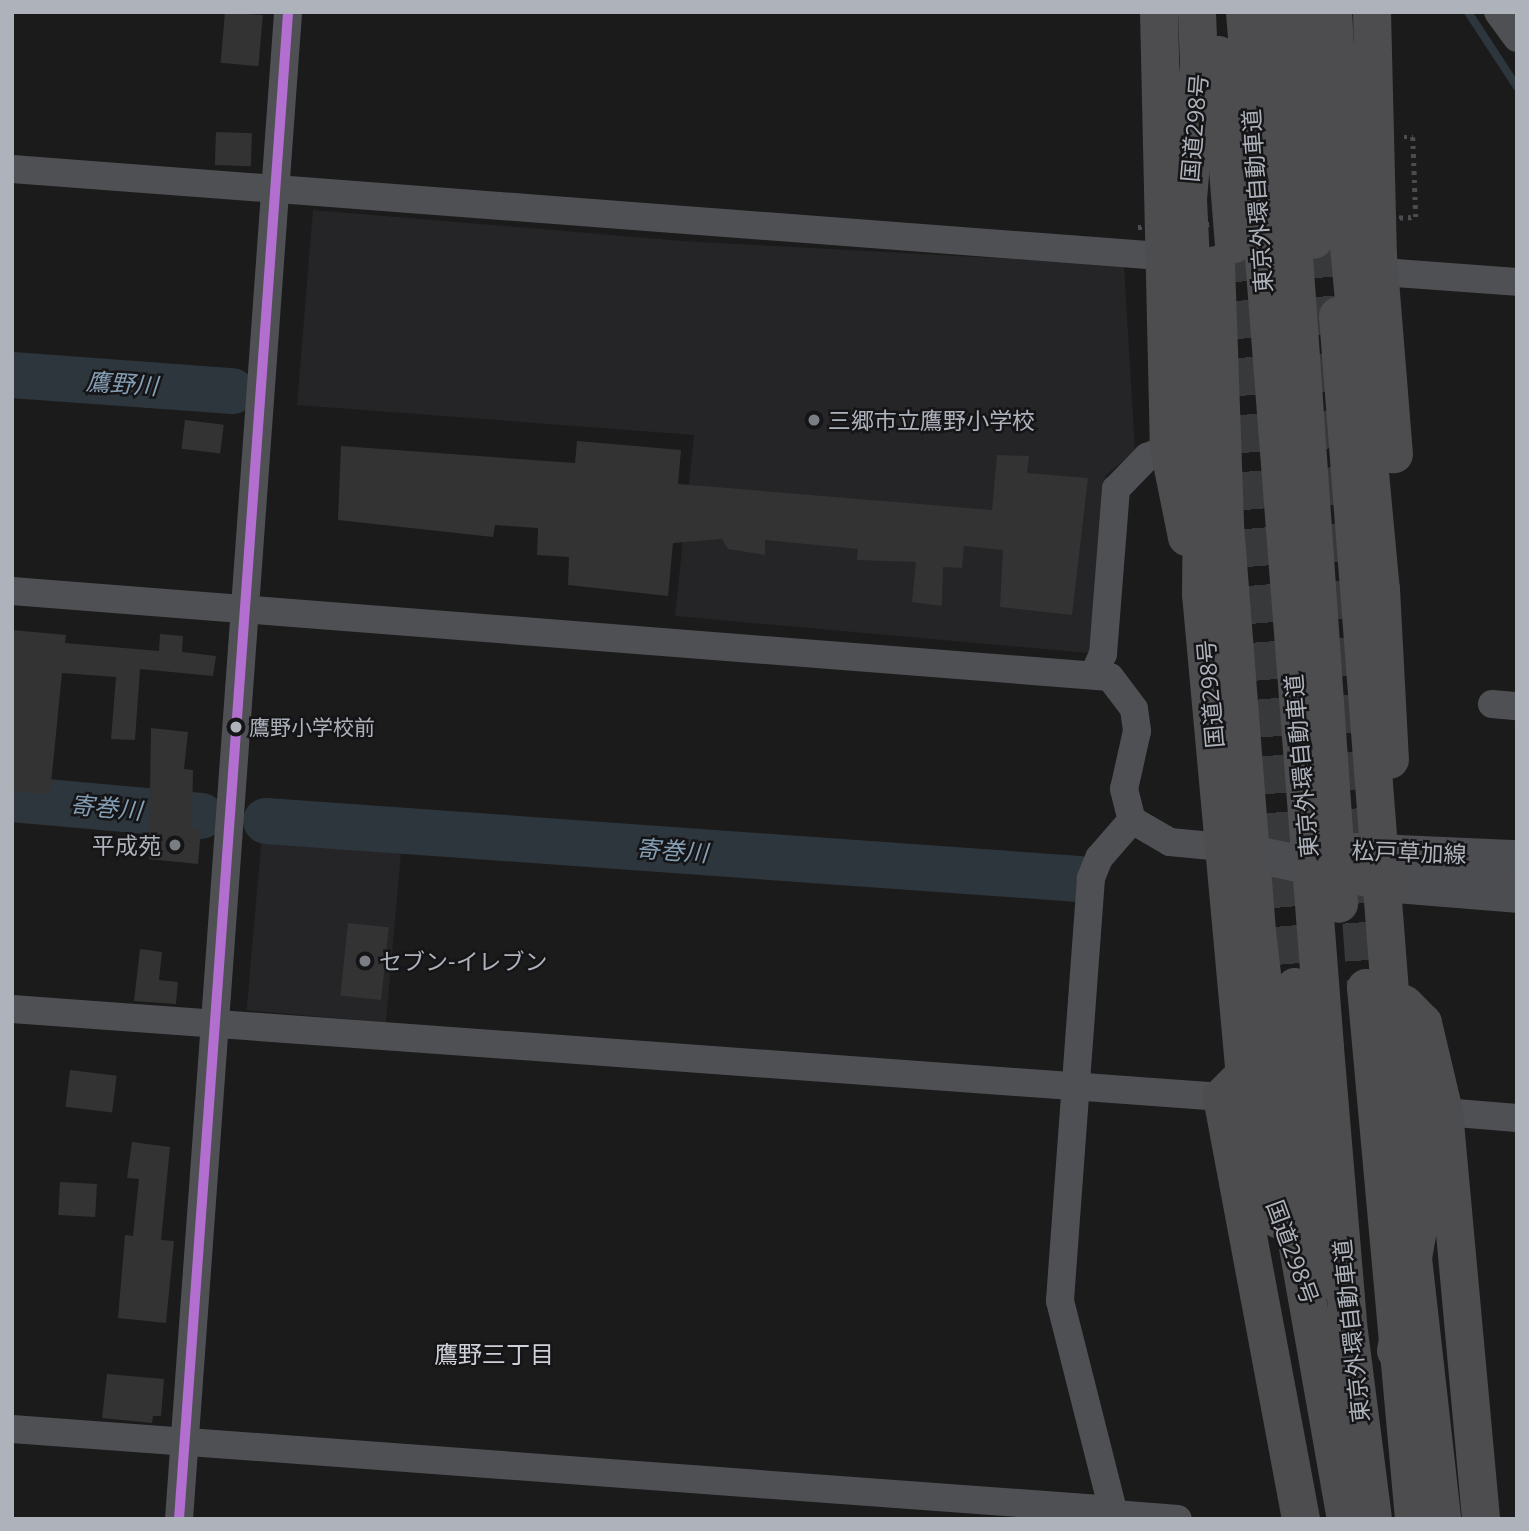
<!DOCTYPE html>
<meta charset="utf-8">
<style>
body{margin:0}
#map{position:relative;width:1529px;height:1531px;overflow:hidden;background:#1b1b1b;font-family:"Open Sans","Noto Sans JP",sans-serif}
div>[style]{position:absolute}
.built>*{inset:0;background:#252527;transform-origin:0 0}
.stream>*{height:8px;margin:-4px;padding:0 4px;transform-origin:4px;border-radius:4px;background:#2e363d}
.river>*{height:46px;margin:-23px;padding:0 23px;transform-origin:23px;border-radius:23px;background:#2e363d}
.building>*{inset:0;background:#333;transform-origin:0 0}
.highway-tunnel>*{height:38px;margin-top:-19px;transform-origin:0;background:repeating-linear-gradient(90deg,#38393b 0 38px,transparent 0 57px)}
.path>*{height:4.5px;margin-top:-2.25px;transform-origin:0;background:repeating-linear-gradient(90deg,#4b4c4f 0 3.5px,transparent 0 8.5px)}
.minor>*{height:28px;margin:-14px;padding:0 14px;transform-origin:14px;border-radius:14px;background:#4f5054}
.major>*{height:37px;margin:-18.5px;padding:0 18.5px;transform-origin:18.5px;border-radius:18.5px;background:#4c4d50}
.highway>*{height:38px;margin:-19px;padding:0 19px;transform-origin:19px;border-radius:19px;background:#4d4d50}
.path-bridge>*{height:4.5px;margin-top:-2.25px;transform-origin:0;background:repeating-linear-gradient(90deg,#4b4c4f 0 3.5px,transparent 0 8.5px)}
.highway-bridge>*{height:38px;margin:-19px;padding:0 19px;transform-origin:19px;border-radius:19px;background:#4d4d50}
.bus-1>*{height:10px;margin:-5px;padding:0 5px;transform-origin:5px;border-radius:5px;background:#b36fd0}
.dots>*{width:19px;height:19px;translate:-50% -50%;box-sizing:border-box;border:4px solid #151517;border-radius:50%}
span{translate:-50% -50%;white-space:nowrap;text-align:center;line-height:1.15;-webkit-text-stroke:5px #151517;paint-order:stroke}
.bus-label{font-size:21px;color:#adb2bb}
.left{translate:0 -50%;text-align:left}
.street-label{font-size:23px;color:#adb2bb}
.poi-label{font-size:23px;color:#adb2bb}
.right{translate:-100% -50%;text-align:right}
.water-label{font-size:24px;color:#859fb5;font-style:italic}
.neighbourhood-label{font-size:24px;color:#ced0d7}
.frame{position:absolute;inset:0;border:14px solid #adb2bb;pointer-events:none}
</style>
<div id="map">
<div class="built">
<div style="clip-path:polygon(313px 210px,683px 241px,1124px 265px,1135px 451px,1105px 476px,1089px 653px,675px 616px,694px 435px,297px 405px)"></div>
<div style="left:262px;top:834px;width:140px;height:177px;rotate:5deg"></div>
</div>
<div class="stream">
<div style="left:1468px;top:12px;width:90px;rotate:56.8deg"></div>
</div>
<div class="river">
<div style="left:12px;top:375px;width:221px;rotate:4.2deg"></div>
<div style="left:12px;top:799px;width:190px;rotate:5.1deg"></div>
<div style="left:266px;top:821px;width:815px;rotate:4.08deg"></div>
</div>
<div class="building">
<div style="left:225px;top:12px;width:38px;height:51px;rotate:5deg"></div>
<div style="left:216px;top:132px;width:36px;height:33px;rotate:2deg"></div>
<div style="left:185px;top:420px;width:39px;height:29px;rotate:7deg"></div>
<div style="clip-path:polygon(577px 441px,681px 450px,678px 484px,992px 510px,997px 455px,1029px 456px,1027px 473px,1088px 478px,1072px 615px,1000px 607px,1003px 550px,964px 546px,962px 568px,943px 567px,942px 606px,912px 602px,916px 562px,857px 560px,858px 549px,765px 540px,765px 555px,728px 549px,722px 539px,673px 543px,668px 596px,568px 585px,569px 557px,537px 555px,538px 528px,495px 525px,493px 537px,338px 520px,341px 446px,575px 463px)"></div>
<div style="clip-path:polygon(12px 630px,66px 635px,65px 643px,159px 651px,160px 634px,183px 636px,182px 652px,216px 656px,213px 676px,140px 669px,135px 740px,111px 739px,116px 677px,62px 673px,50px 794px,12px 791px)"></div>
<div style="clip-path:polygon(151px 728px,188px 732px,184px 769px,193px 770px,192px 829px,201px 830px,198px 864px,149px 859px)"></div>
<div style="left:348px;top:923px;width:41px;height:73px;rotate:6deg"></div>
<div style="clip-path:polygon(140px 949px,162px 952px,159px 980px,178px 982px,176px 1004px,134px 1001px)"></div>
<div style="left:70px;top:1070px;width:47px;height:37px;rotate:7deg"></div>
<div style="clip-path:polygon(132px 1142px,170px 1147px,161px 1240px,174px 1241px,166px 1323px,118px 1318px,125px 1235px,133px 1236px,139px 1179px,127px 1178px)"></div>
<div style="left:60px;top:1182px;width:37px;height:33px;rotate:3deg"></div>
<div style="clip-path:polygon(107px 1374px,164px 1379px,161px 1416px,153px 1416px,152px 1423px,102px 1418px)"></div>
</div>
<div class="highway-tunnel">
<div style="left:1314px;top:240px;width:750px;rotate:86.02deg"></div>
<div style="left:1234px;top:244px;width:745px;rotate:85.31deg"></div>
</div>
<div class="path">
<div style="left:1404px;top:137px;width:9px"></div>
<div style="left:1413px;top:137px;width:80px;rotate:87.9deg"></div>
</div>
<div class="minor">
<div style="left:1498px;top:12px;width:32px;rotate:54deg"></div>
<div style="left:12px;top:169px;width:1152px;rotate:4.33deg"></div>
<div style="left:1382px;top:272px;width:135px;rotate:4.2deg"></div>
<div style="left:12px;top:591px;width:1101px;rotate:4.48deg"></div>
<div style="left:1110px;top:677px;width:40px;rotate:53deg"></div>
<div style="left:1134px;top:709px;width:22px;rotate:82deg"></div>
<div style="left:1137px;top:731px;width:59px;rotate:102.6deg"></div>
<div style="left:1124px;top:789px;width:32px;rotate:76deg"></div>
<div style="left:1132px;top:820px;width:44px;rotate:30.1deg"></div>
<div style="left:1170px;top:842px;width:52px;rotate:5.5deg"></div>
<div style="left:1094px;top:674px;width:22px;rotate:-66deg"></div>
<div style="left:1103px;top:654px;width:166px;rotate:-85.5deg"></div>
<div style="left:1116px;top:489px;width:45px;rotate:-45.9deg"></div>
<div style="left:1147px;top:457px;width:24px;rotate:-22deg"></div>
<div style="left:1492px;top:704px;width:25px;rotate:5deg"></div>
<div style="left:1132px;top:820px;width:50px;rotate:131deg"></div>
<div style="left:1099px;top:858px;width:22px;rotate:112deg"></div>
<div style="left:1091px;top:878px;width:424px;rotate:94.2deg"></div>
<div style="left:1060px;top:1301px;width:220px;rotate:75.8deg"></div>
<div style="left:1114px;top:1514px;width:64px;rotate:4.5deg"></div>
<div style="left:12px;top:1009px;width:1213px;rotate:4.16deg"></div>
<div style="left:1444px;top:1112px;width:73px;rotate:4.7deg"></div>
<div style="left:12px;top:1429px;width:1104px;rotate:4.21deg"></div>
<div style="left:179px;top:1519px;width:1511px;rotate:-85.86deg"></div>
</div>
<div class="major">
<div style="left:1223px;top:847px;width:177px;rotate:12.1deg"></div>
<div style="left:1396px;top:884px;width:121px;rotate:4.7deg"></div>
<div style="left:1307px;top:849px;width:210px;rotate:2.5deg"></div>
</div>
<div class="highway">
<div style="left:1159px;top:12px;width:436px;rotate:88.7deg"></div>
<div style="left:1169px;top:448px;width:91px;rotate:78.6deg"></div>
<div style="left:1197px;top:12px;width:51px;rotate:87.8deg"></div>
<div style="left:1199px;top:63px;width:137px;rotate:94.6deg"></div>
<div style="left:1188px;top:200px;width:284px;rotate:87.2deg"></div>
<div style="left:1202px;top:484px;width:110px;rotate:90.5deg"></div>
<div style="left:1201px;top:594px;width:482px;rotate:84.8deg"></div>
<div style="left:1245px;top:1074px;width:149px;rotate:77.2deg"></div>
<div style="left:1302px;top:12px;width:228px;rotate:87deg"></div>
<div style="left:1333px;top:12px;width:170px;rotate:86.6deg"></div>
<div style="left:1343px;top:182px;width:409px;rotate:84.7deg"></div>
<div style="left:1381px;top:589px;width:171px;rotate:87deg"></div>
<div style="left:1372px;top:12px;width:244px;rotate:88.6deg"></div>
<div style="left:1378px;top:256px;width:199px;rotate:85.4deg"></div>
<div style="left:1219px;top:55px;width:190px;rotate:85.5deg"></div>
<div style="left:1295px;top:987px;width:295px;rotate:84deg"></div>
<div style="left:1366px;top:988px;width:533px;rotate:84.83deg"></div>
<div style="left:1404px;top:1004px;width:27px;rotate:45deg"></div>
<div style="left:1423px;top:1023px;width:91px;rotate:76.7deg"></div>
<div style="left:1444px;top:1112px;width:409px;rotate:84.8deg"></div>
<div style="left:1245px;top:1074px;width:33px;rotate:135deg"></div>
<div style="left:1222px;top:1097px;width:429px;rotate:79.4deg"></div>
<div style="left:1396px;top:1351px;width:168px;rotate:-79.7deg"></div>
<div style="left:1426px;top:1186px;width:95px;rotate:-96.7deg"></div>
</div>
<div class="path-bridge">
<div style="left:1323px;top:220px;width:93px;rotate:-1.8deg"></div>
<div style="left:1138px;top:227px;width:92px;rotate:-2.5deg"></div>
</div>
<div class="highway-bridge">
<div style="left:1245px;top:12px;width:1039px;rotate:85.58deg"></div>
<div style="left:1325px;top:1048px;width:277px;rotate:85.2deg"></div>
<div style="left:1348px;top:1324px;width:197px;rotate:82.7deg"></div>
<div style="left:1277px;top:12px;width:894px;rotate:86.02deg"></div>
<div style="left:1216px;top:265px;width:260px;rotate:88deg"></div>
<div style="left:1225px;top:525px;width:408px;rotate:85.5deg"></div>
<div style="left:1257px;top:932px;width:255px;rotate:83.2deg"></div>
<div style="left:1287px;top:1185px;width:339px;rotate:80deg"></div>
<div style="left:1338px;top:316px;width:874px;rotate:85.6deg"></div>
<div style="left:1405px;top:1187px;width:334px;rotate:83.6deg"></div>
</div>
<div class="bus-1">
<div style="left:179px;top:1519px;width:1511px;rotate:-85.86deg"></div>
</div>
<div class="dots">
<div style="left:814px;top:420px;background:#7a7d83"></div>
<div style="left:236px;top:727px;background:#adb2bb"></div>
<div style="left:175px;top:845px;background:#7a7d83"></div>
<div style="left:365px;top:961px;background:#7a7d83"></div>
</div>
<div class="bus-label">
<span class="left" style="left:249px;top:727px">鷹野小学校前</span>
</div>
<div class="street-label">
<span style="left:1194px;top:128px;rotate:-85deg">国道298号</span>
<span style="left:1257px;top:201px;rotate:-94deg">東京外環自動車道</span>
<span style="left:1210px;top:694px;rotate:-95deg">国道298号</span>
<span style="left:1301px;top:766px;rotate:-95deg">東京外環自動車道</span>
<span style="left:1409px;top:852px;rotate:2deg">松戸草加線</span>
<span style="left:1293px;top:1252px;rotate:70deg">国道298号</span>
<span style="left:1351px;top:1331px;rotate:-96deg">東京外環自動車道</span>
</div>
<div class="poi-label">
<span class="left" style="left:828px;top:420px">三郷市立鷹野小学校</span>
<span class="right" style="left:161px;top:845px">平成苑</span>
<span class="left" style="left:379px;top:961px">セブン-イレブン</span>
</div>
<div class="water-label">
<span style="left:122px;top:383px;rotate:4deg">鷹野川</span>
<span style="left:106px;top:807px;rotate:5deg">寄巻川</span>
<span style="left:672px;top:850px;rotate:4deg">寄巻川</span>
</div>
<div class="neighbourhood-label">
<span style="left:494px;top:1354px">鷹野三丁目</span>
</div>
<div class="frame"></div>
</div>
